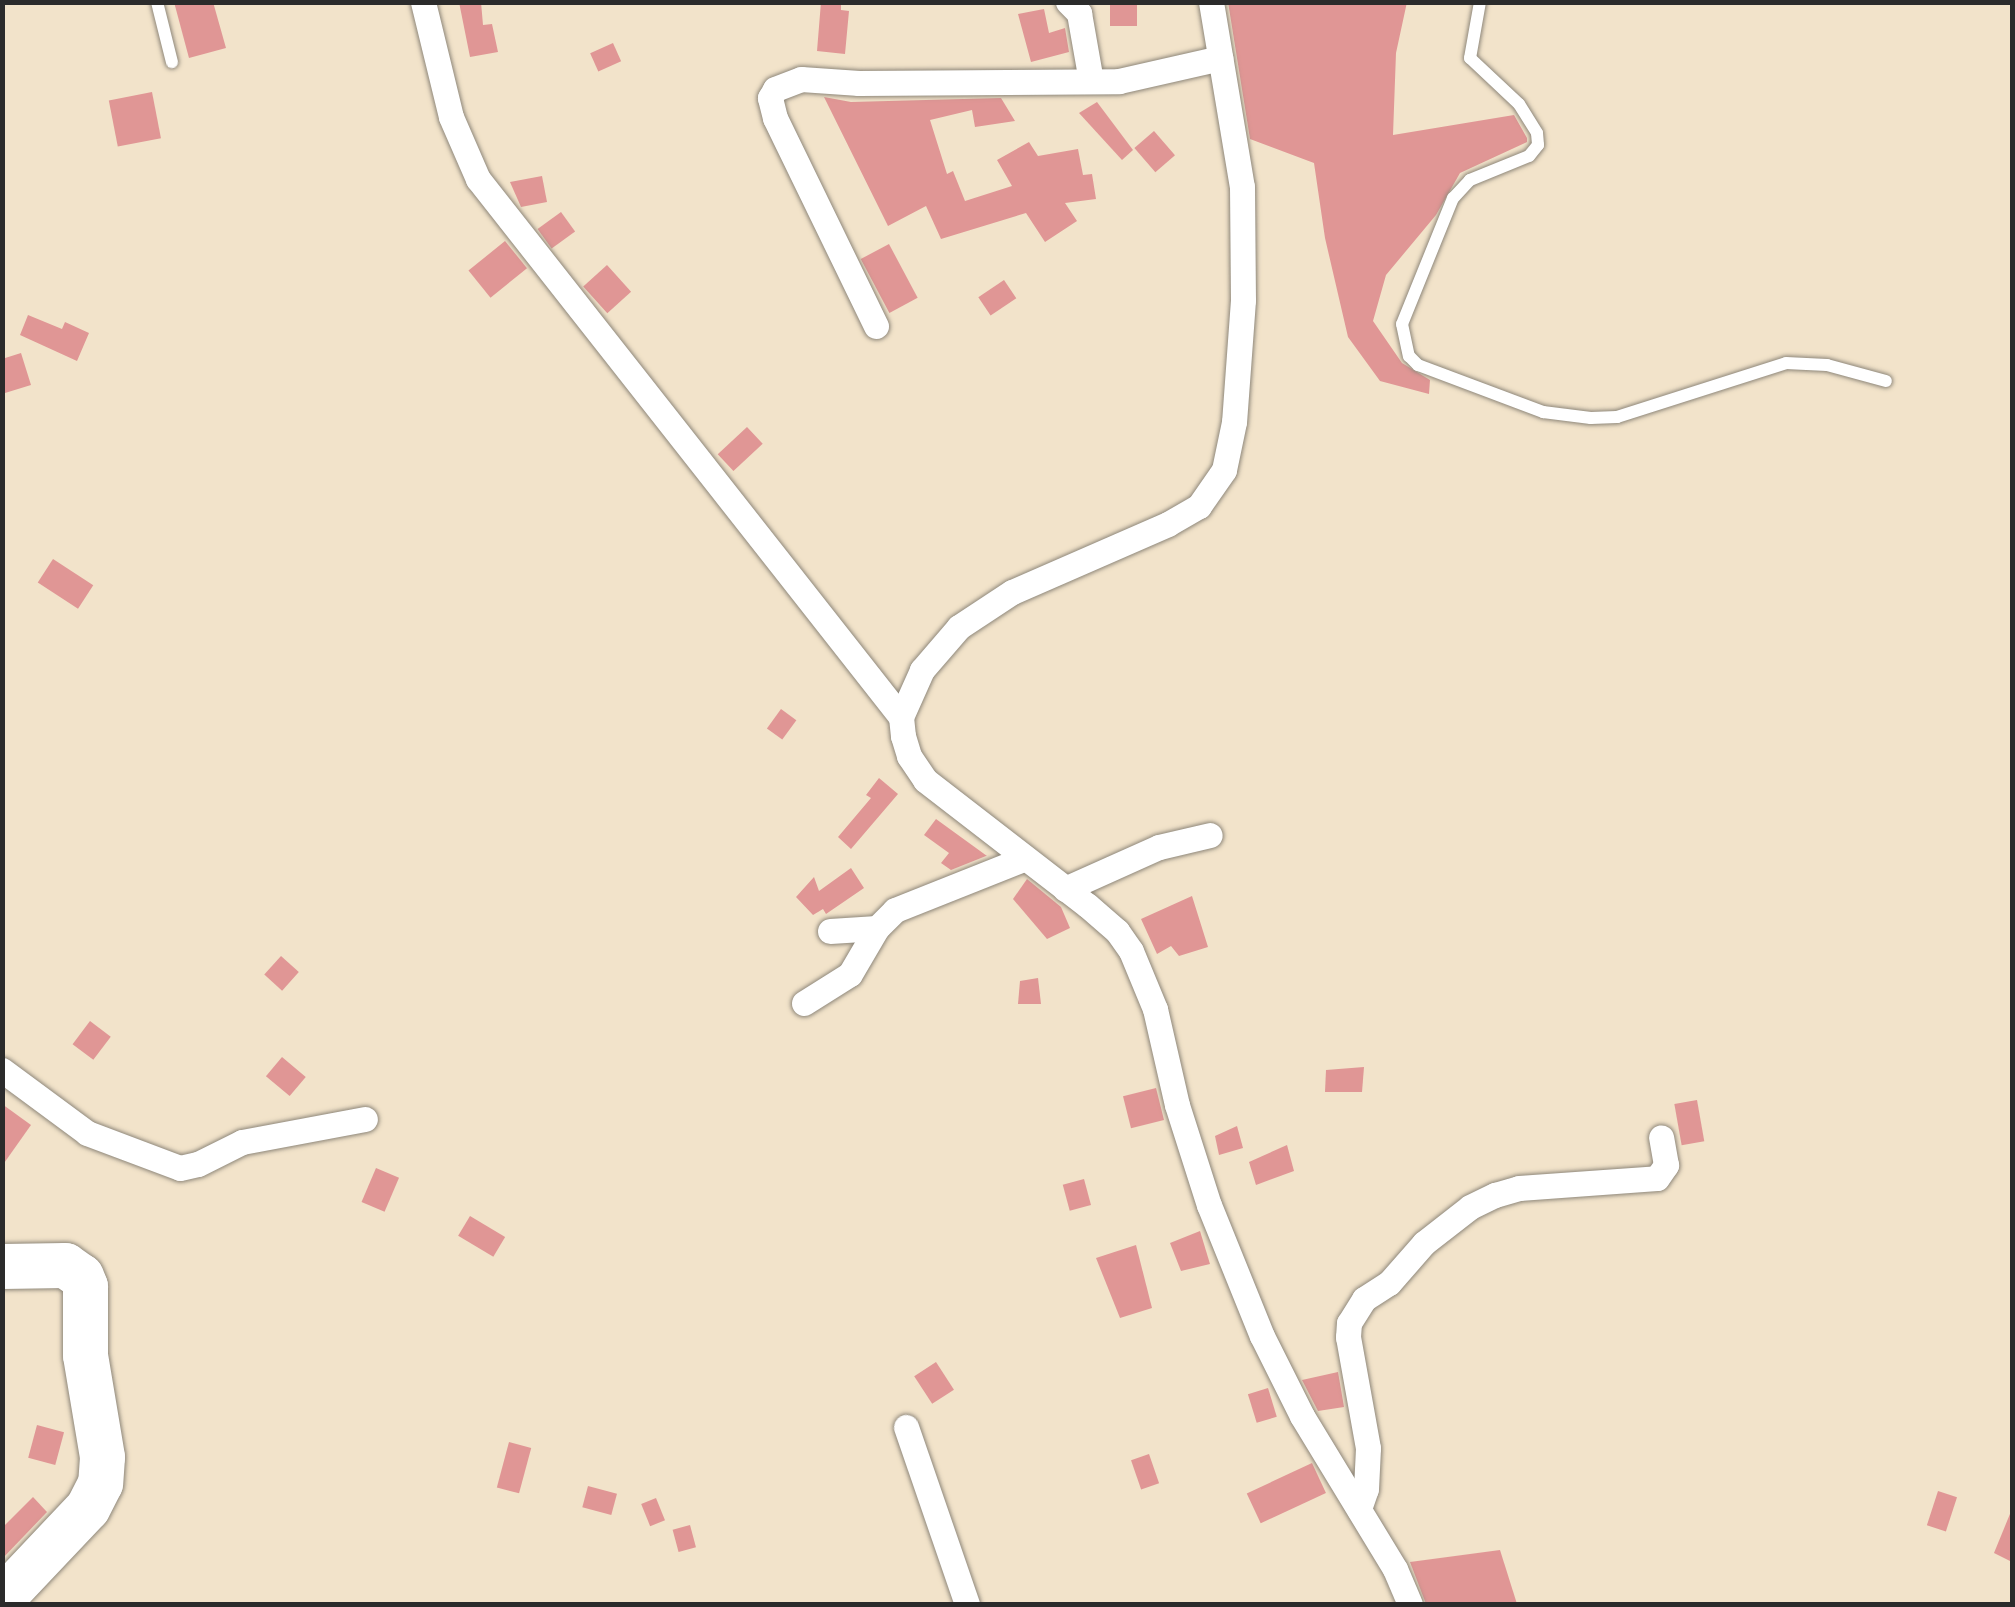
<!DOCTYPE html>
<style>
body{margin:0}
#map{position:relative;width:2015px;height:1607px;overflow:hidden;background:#f2e3ca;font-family:Mali,sans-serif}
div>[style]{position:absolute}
.building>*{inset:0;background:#e09695;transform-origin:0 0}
.roads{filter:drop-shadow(0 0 2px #8e877a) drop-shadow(0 0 2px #8e877a)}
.lane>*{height:12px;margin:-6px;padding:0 6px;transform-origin:6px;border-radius:6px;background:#fff}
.street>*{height:25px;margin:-12.5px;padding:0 12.5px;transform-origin:12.5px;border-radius:12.5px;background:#fff}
.highway>*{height:45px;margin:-22.5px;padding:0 22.5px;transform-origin:22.5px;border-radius:22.5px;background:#fff}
span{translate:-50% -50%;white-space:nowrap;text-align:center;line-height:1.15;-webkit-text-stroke:9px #f6f6f2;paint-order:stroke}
.frame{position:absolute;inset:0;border:5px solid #2b2b2b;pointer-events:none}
</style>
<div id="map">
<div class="building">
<div style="clip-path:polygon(174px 2px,213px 2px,226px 48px,189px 58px)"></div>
<div style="clip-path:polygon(459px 2px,481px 2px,483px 25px,492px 24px,498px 52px,470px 57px)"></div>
<div style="clip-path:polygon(821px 2px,841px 2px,841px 10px,849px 11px,845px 54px,817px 51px)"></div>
<div style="left:1110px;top:2px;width:27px;height:24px"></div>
<div style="clip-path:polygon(1228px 2px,1407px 2px,1396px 53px,1393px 135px,1514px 115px,1527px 138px,1527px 142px,1460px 173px,1436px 215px,1386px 275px,1373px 321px,1402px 363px,1430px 380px,1429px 394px,1380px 381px,1348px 337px,1325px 238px,1314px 163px,1250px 139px)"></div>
<div style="clip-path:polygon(1044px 9px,1049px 33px,1065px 28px,1069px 52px,1031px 62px,1018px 14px)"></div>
<div style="left:613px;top:43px;width:20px;height:25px;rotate:66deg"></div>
<div style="left:152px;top:92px;width:47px;height:44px;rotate:79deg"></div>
<div style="clip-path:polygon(824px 97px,851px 102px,1001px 98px,1015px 121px,975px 127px,972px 110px,930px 120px,947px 174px,953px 171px,965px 201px,1012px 186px,997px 160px,1029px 142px,1038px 156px,1078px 149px,1083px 175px,1092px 174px,1096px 199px,1065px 203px,1077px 221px,1045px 242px,1026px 213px,941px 239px,926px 206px,888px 226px)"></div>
<div style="clip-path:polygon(1097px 102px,1133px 150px,1122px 160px,1079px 113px)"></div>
<div style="left:1154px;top:131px;width:32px;height:26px;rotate:49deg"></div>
<div style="clip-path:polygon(542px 176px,547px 202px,521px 207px,510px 182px)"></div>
<div style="left:561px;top:212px;width:24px;height:29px;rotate:54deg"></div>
<div style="left:505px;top:241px;width:35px;height:47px;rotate:51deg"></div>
<div style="left:889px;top:244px;width:61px;height:32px;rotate:62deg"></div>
<div style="left:607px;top:265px;width:36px;height:32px;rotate:48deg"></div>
<div style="left:1004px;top:280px;width:22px;height:31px;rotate:56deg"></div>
<div style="clip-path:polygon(28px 315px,62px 329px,65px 322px,89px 333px,77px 361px,20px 335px)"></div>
<div style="clip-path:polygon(21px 353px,31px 385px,5px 393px,2px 359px)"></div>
<div style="left:747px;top:427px;width:23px;height:40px;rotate:47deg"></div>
<div style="left:53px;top:559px;width:48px;height:28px;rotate:33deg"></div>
<div style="left:781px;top:709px;width:19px;height:24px;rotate:36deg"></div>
<div style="clip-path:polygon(879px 778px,898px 794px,851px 849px,838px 837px,871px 798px,866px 795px)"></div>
<div style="clip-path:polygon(936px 819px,987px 856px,986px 856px,951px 870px,941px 863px,949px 853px,924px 835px)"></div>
<div style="clip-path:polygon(851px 868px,864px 888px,826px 914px,823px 909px,813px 915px,796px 897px,814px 877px,819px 891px)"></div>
<div style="clip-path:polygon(1027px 879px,1061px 907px,1070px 928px,1047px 939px,1013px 899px)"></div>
<div style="clip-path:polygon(1192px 896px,1208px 947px,1179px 956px,1171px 946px,1157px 954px,1141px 919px)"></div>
<div style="left:281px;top:956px;width:24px;height:25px;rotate:42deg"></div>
<div style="clip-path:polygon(1038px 978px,1041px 1004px,1018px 1004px,1020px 981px)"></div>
<div style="left:90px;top:1021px;width:26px;height:29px;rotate:37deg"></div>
<div style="left:282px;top:1057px;width:31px;height:25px;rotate:40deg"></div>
<div style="clip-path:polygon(1364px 1067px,1362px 1092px,1325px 1092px,1326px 1070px)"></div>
<div style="left:1156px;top:1088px;width:33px;height:34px;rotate:76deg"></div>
<div style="left:1697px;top:1100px;width:42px;height:23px;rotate:80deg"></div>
<div style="clip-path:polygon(2px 1104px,31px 1125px,2px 1166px)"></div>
<div style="clip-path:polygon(1237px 1126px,1243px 1148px,1219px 1155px,1215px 1136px)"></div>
<div style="clip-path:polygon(1287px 1145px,1294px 1171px,1256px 1185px,1249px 1162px)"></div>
<div style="left:376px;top:1168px;width:25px;height:37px;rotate:23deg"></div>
<div style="left:1084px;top:1179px;width:27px;height:22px;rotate:75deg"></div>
<div style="left:470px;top:1216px;width:41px;height:23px;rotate:31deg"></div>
<div style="clip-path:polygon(1200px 1231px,1210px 1264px,1181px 1271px,1170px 1243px)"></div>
<div style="clip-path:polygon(1136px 1245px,1152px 1308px,1120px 1318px,1096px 1258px)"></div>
<div style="left:936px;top:1362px;width:33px;height:26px;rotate:57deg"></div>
<div style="clip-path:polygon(1338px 1372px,1344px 1407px,1318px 1411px,1302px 1380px)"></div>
<div style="left:1268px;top:1388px;width:30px;height:21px;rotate:73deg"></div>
<div style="left:37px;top:1425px;width:28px;height:34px;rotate:15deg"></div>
<div style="left:509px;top:1442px;width:23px;height:47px;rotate:15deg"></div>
<div style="left:1149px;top:1454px;width:31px;height:19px;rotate:71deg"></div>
<div style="left:1312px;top:1463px;width:33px;height:72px;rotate:65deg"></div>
<div style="left:588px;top:1486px;width:30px;height:22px;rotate:15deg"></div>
<div style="left:1938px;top:1491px;width:20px;height:36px;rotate:18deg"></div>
<div style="clip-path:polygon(33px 1497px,47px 1512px,2px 1559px,2px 1528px)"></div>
<div style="left:656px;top:1498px;width:24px;height:16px;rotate:68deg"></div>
<div style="clip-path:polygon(2012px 1509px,2012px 1562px,1994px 1553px)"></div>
<div style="left:690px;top:1525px;width:23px;height:18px;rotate:75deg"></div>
<div style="clip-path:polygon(1500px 1550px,1517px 1604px,1426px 1604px,1410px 1562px)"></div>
</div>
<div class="roads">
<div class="lane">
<div style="left:157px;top:2px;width:62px;rotate:76deg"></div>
<div style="left:1480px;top:2px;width:57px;rotate:100.1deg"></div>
<div style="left:1470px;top:58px;width:67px;rotate:43.2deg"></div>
<div style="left:1519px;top:104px;width:34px;rotate:58deg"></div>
<div style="left:1537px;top:133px;width:12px;rotate:85deg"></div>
<div style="left:1538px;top:145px;width:14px;rotate:129deg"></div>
<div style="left:1529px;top:156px;width:64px;rotate:157.9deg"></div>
<div style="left:1470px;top:180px;width:25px;rotate:133deg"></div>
<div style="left:1453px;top:198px;width:136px;rotate:112deg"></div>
<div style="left:1402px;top:324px;width:33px;rotate:78deg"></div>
<div style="left:1409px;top:356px;width:13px;rotate:45deg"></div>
<div style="left:1418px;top:365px;width:134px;rotate:20.6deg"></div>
<div style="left:1543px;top:412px;width:48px;rotate:7.1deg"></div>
<div style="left:1591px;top:418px;width:26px;rotate:-2deg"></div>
<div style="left:1617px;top:417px;width:177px;rotate:-17.7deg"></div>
<div style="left:1786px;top:363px;width:41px;rotate:2.8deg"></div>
<div style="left:1827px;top:365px;width:61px;rotate:15.2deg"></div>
</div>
<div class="street">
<div style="left:423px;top:2px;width:118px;rotate:76.3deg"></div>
<div style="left:451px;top:117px;width:68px;rotate:66.5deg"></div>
<div style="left:478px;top:179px;width:684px;rotate:51.82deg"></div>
<div style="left:1068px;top:2px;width:16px;rotate:45deg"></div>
<div style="left:1079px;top:13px;width:69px;rotate:80deg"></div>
<div style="left:1211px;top:2px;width:188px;rotate:80.5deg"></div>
<div style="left:1242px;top:187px;width:113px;rotate:89.5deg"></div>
<div style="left:1243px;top:300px;width:122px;rotate:94.2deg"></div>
<div style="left:1234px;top:422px;width:49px;rotate:101.8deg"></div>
<div style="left:1224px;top:470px;width:44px;rotate:124.8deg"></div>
<div style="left:1199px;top:506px;width:36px;rotate:150deg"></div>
<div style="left:1168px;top:524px;width:170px;rotate:156.4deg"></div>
<div style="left:1012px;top:592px;width:64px;rotate:146.6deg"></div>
<div style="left:959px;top:627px;width:57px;rotate:130.7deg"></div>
<div style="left:922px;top:670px;width:51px;rotate:114.1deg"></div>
<div style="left:901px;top:717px;width:19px;rotate:84deg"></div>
<div style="left:903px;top:736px;width:21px;rotate:73deg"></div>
<div style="left:909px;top:756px;width:29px;rotate:56deg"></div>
<div style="left:925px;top:780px;width:205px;rotate:37.7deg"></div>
<div style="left:1087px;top:905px;width:40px;rotate:41deg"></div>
<div style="left:1117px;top:931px;width:24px;rotate:55deg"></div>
<div style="left:1131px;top:951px;width:63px;rotate:67.5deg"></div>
<div style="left:1155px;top:1009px;width:98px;rotate:77.1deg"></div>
<div style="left:1177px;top:1105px;width:105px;rotate:72.3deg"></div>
<div style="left:1209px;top:1205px;width:141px;rotate:68deg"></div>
<div style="left:1262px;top:1336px;width:89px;rotate:63.4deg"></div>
<div style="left:1302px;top:1416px;width:179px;rotate:58.7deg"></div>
<div style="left:1395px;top:1569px;width:38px;rotate:67deg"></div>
<div style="left:876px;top:326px;width:231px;rotate:-115.9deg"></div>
<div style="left:775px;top:118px;width:21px;rotate:-104deg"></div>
<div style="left:770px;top:98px;width:10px;rotate:-61deg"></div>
<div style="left:775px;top:89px;width:28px;rotate:-21deg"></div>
<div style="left:801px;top:79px;width:58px;rotate:3.9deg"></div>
<div style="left:859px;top:83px;width:260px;rotate:-0.4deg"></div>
<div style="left:1119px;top:81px;width:104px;rotate:-12.8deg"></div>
<div style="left:1065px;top:889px;width:103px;rotate:-24.1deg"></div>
<div style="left:1159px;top:847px;width:52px;rotate:-13.2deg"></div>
<div style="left:830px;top:931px;width:47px;rotate:-3.7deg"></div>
<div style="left:804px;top:1003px;width:54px;rotate:-32.2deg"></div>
<div style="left:850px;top:974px;width:53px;rotate:-59.6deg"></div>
<div style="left:877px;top:928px;width:25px;rotate:-45deg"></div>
<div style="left:895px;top:910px;width:138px;rotate:-21.7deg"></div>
<div style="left:2px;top:1070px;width:106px;rotate:36.5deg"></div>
<div style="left:87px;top:1133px;width:99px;rotate:20.6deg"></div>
<div style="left:180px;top:1168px;width:18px;rotate:-13deg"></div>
<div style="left:198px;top:1164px;width:49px;rotate:-26.6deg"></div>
<div style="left:242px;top:1142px;width:125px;rotate:-10.6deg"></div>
<div style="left:906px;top:1427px;width:187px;rotate:71deg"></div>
<div style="left:1359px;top:1509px;width:21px;rotate:-71deg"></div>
<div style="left:1366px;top:1489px;width:41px;rotate:-87.2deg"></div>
<div style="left:1368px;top:1448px;width:113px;rotate:-100.2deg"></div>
<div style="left:1348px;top:1337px;width:14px;rotate:-86deg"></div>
<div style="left:1349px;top:1323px;width:28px;rotate:-58deg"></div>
<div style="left:1364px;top:1299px;width:30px;rotate:-33deg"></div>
<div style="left:1389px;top:1283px;width:53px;rotate:-48.8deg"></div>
<div style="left:1424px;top:1243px;width:58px;rotate:-38deg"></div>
<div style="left:1470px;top:1207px;width:28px;rotate:-26deg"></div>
<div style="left:1495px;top:1195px;width:25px;rotate:-16deg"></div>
<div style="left:1519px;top:1188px;width:138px;rotate:-4.1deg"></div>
<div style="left:1657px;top:1178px;width:16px;rotate:-55deg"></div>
<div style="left:1666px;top:1165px;width:28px;rotate:-100deg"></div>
</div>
<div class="highway">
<div style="left:2px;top:1266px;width:63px;rotate:-0.9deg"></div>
<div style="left:65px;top:1265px;width:19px;rotate:35deg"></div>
<div style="left:81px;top:1276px;width:11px;rotate:68deg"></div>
<div style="left:85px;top:1286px;width:69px;rotate:90deg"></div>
<div style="left:85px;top:1355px;width:103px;rotate:80.5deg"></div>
<div style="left:102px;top:1457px;width:26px;rotate:94deg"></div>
<div style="left:100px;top:1483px;width:28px;rotate:117deg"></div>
<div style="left:87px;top:1508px;width:124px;rotate:133.4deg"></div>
</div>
</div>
<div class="frame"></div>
</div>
